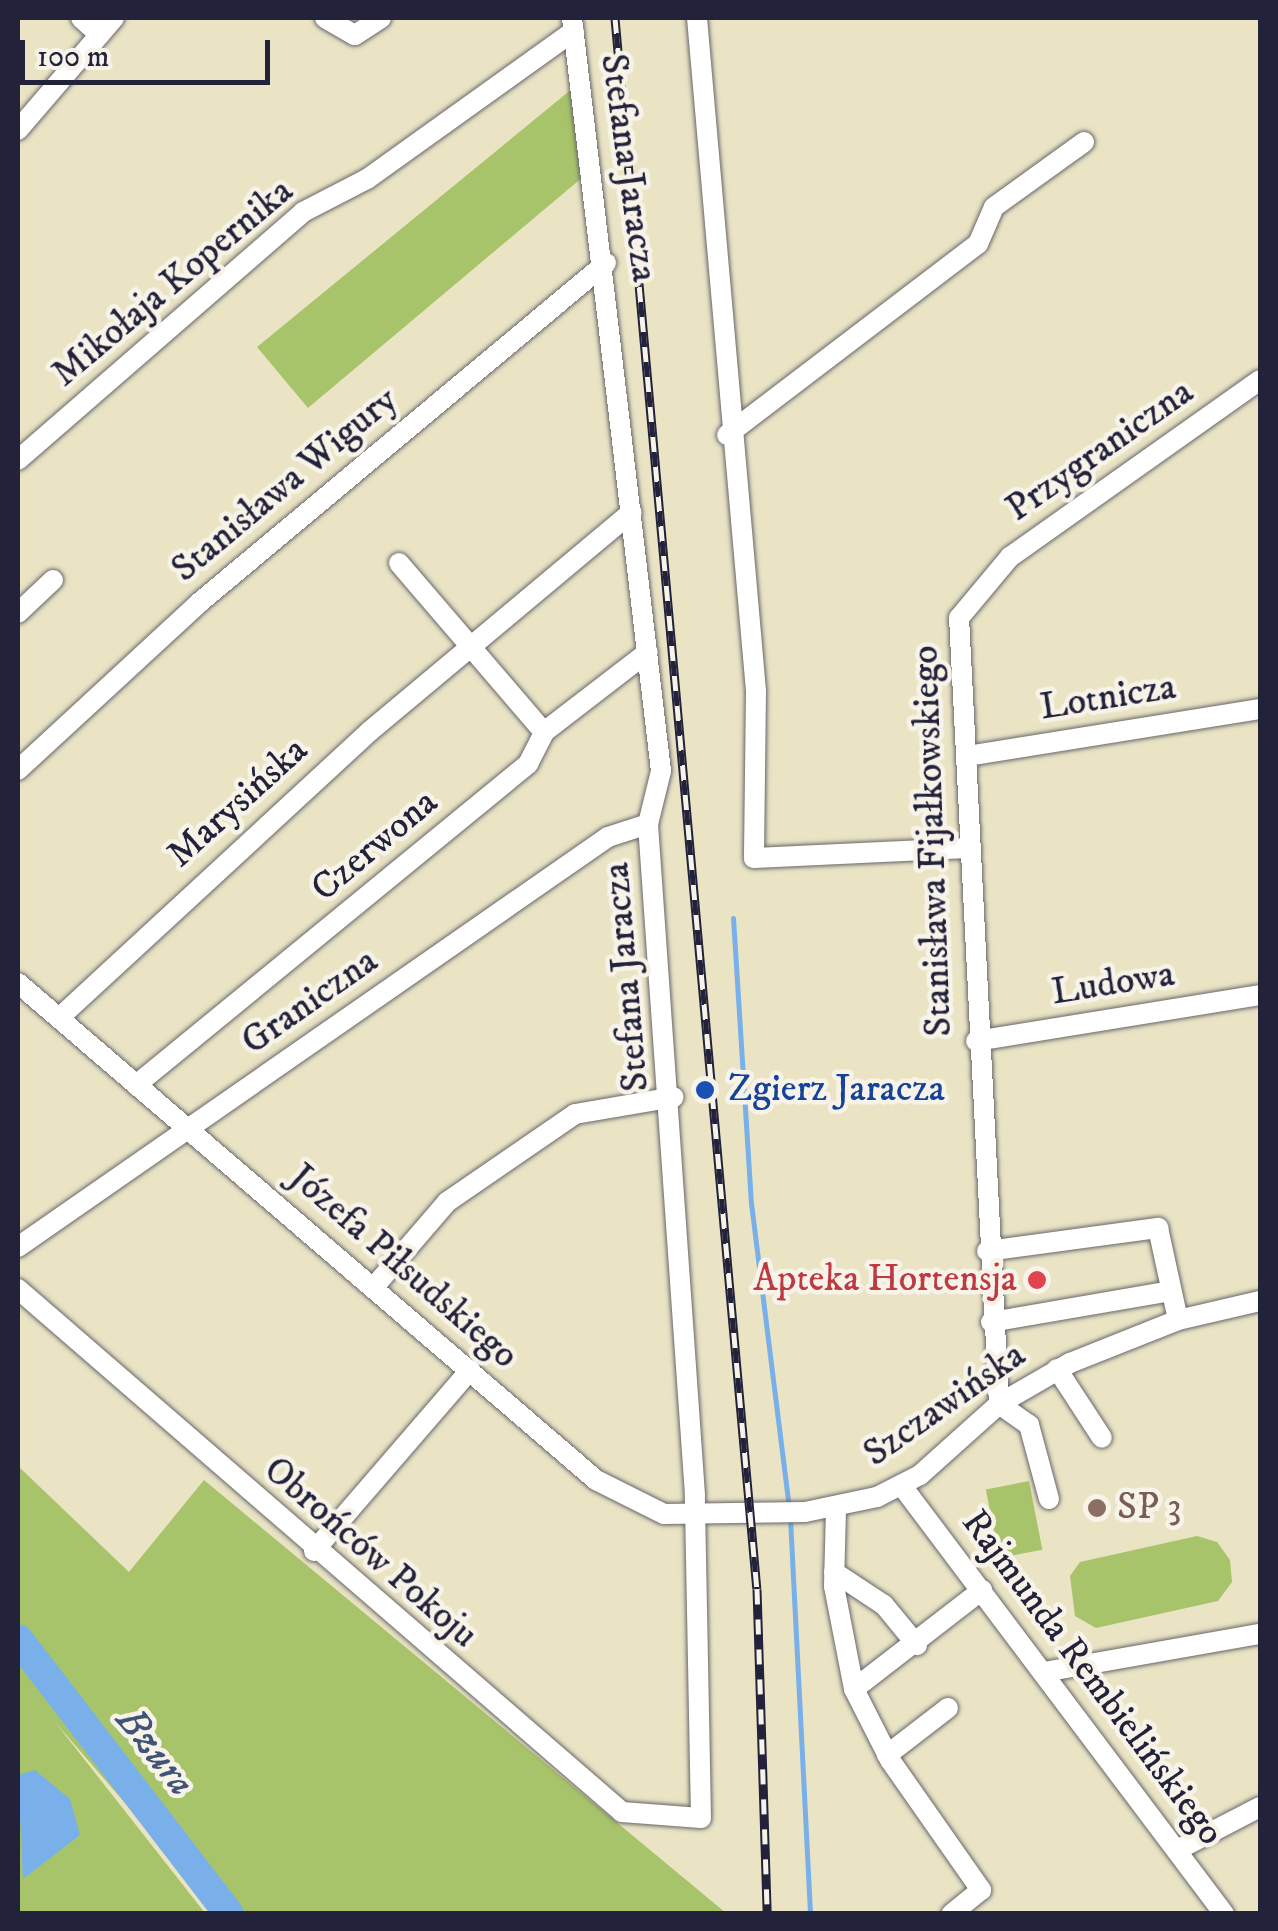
<!DOCTYPE html>
<meta charset="utf-8">
<style>
body{margin:0}
#map{position:relative;width:1278px;height:1931px;overflow:hidden;background:#eae4c5;font-family:"IM FELL DW Pica",serif}
div>[style]{position:absolute}
.green>*{inset:0;background:#a8c46a;transform-origin:0 0}
.water>*{inset:0;background:#7ab0e9}
.stream>*{height:5px;margin:-2.5px;padding:0 2.5px;transform-origin:2.5px;border-radius:2.5px;background:#7ab0e9}
.river>*{height:30px;margin:-15px;padding:0 15px;transform-origin:15px;border-radius:15px;background:#7ab0e9}
.roads{filter:drop-shadow(0 0 2px #68666b) drop-shadow(0 0 2px #68666b)}
.minor>*{height:20px;margin:-10px;padding:0 10px;transform-origin:10px;border-radius:10px;background:#fff}
.rail>*{height:9px;margin-top:-4.5px;transform-origin:0;background:repeating-linear-gradient(90deg,#f7f3e8 0 15px,#22223b 0 30px);box-sizing:border-box;border-block:2px solid #22223b}
.dots>*{width:28px;height:28px;translate:-50% -50%;box-sizing:border-box;border:5px solid #f7f3e8;border-radius:50%}
span{translate:-50% -50%;white-space:nowrap;text-align:center;line-height:1.15;-webkit-text-stroke:9px #f7f3e8;paint-order:stroke}
.street-label{font-size:38px;color:#22223b}
.transit-label{font-size:38px;color:#164399}
.left{translate:0 -50%;text-align:left}
.health-label{font-size:38px;color:#be3a42}
.right{translate:-100% -50%;text-align:right}
.education-label{font-size:38px;color:#785e54}
.water-label{font-size:40px;color:#415478;font-style:italic}
.frame{position:absolute;inset:0;border:20px solid #22223b;pointer-events:none}
.scale{position:absolute;left:20px;top:40px;width:250px;height:45px;box-sizing:border-box;border:5px solid #22223b;border-top:0;padding-left:12px;font-size:30px;line-height:35px;white-space:nowrap;color:#22223b;-webkit-text-stroke:8px #f7f3e8;paint-order:stroke}
</style>
<div id="map">
<div class="green">
<div style="clip-path:polygon(573px 88px,590px 171px,308px 408px,257px 347px)"></div>
<div style="clip-path:polygon(18px 1466px,129px 1572px,204px 1480px,726px 1913px,220px 1913px,55px 1722px,205px 1913px,18px 1913px)"></div>
<div style="left:1029px;top:1481px;width:70px;height:44px;rotate:79deg"></div>
<div style="clip-path:polygon(1197px 1536px,1217px 1542px,1230px 1560px,1232px 1582px,1218px 1601px,1096px 1628px,1075px 1616px,1070px 1576px,1080px 1562px)"></div>
</div>
<div class="water">
<div style="clip-path:polygon(35px 1770px,70px 1799px,80px 1835px,23px 1879px,18px 1775px)"></div>
</div>
<div class="stream">
<div style="left:733px;top:918px;width:286px;rotate:86.4deg"></div>
<div style="left:751px;top:1203px;width:306px;rotate:82.9deg"></div>
<div style="left:790px;top:1518px;width:397px;rotate:87.1deg"></div>
</div>
<div class="river">
<div style="left:18px;top:1639px;width:347px;rotate:52.5deg"></div>
</div>
<div class="roads">
<div class="minor">
<div style="left:81px;top:18px;width:25px;rotate:42deg"></div>
<div style="left:325px;top:18px;width:34px;rotate:30deg"></div>
<div style="left:355px;top:35px;width:31px;rotate:-33deg"></div>
<div style="left:697px;top:18px;width:676px;rotate:84.99deg"></div>
<div style="left:756px;top:691px;width:167px;rotate:90.7deg"></div>
<div style="left:754px;top:858px;width:214px;rotate:-2.7deg"></div>
<div style="left:18px;top:130px;width:148px;rotate:-49.4deg"></div>
<div style="left:727px;top:435px;width:315px;rotate:-37.3deg"></div>
<div style="left:978px;top:244px;width:40px;rotate:-66.6deg"></div>
<div style="left:994px;top:207px;width:111px;rotate:-35.8deg"></div>
<div style="left:18px;top:460px;width:378px;rotate:-41deg"></div>
<div style="left:303px;top:212px;width:72px;rotate:-27.3deg"></div>
<div style="left:367px;top:179px;width:254px;rotate:-35.6deg"></div>
<div style="left:399px;top:563px;width:223px;rotate:49.4deg"></div>
<div style="left:18px;top:613px;width:48px;rotate:-43.3deg"></div>
<div style="left:967px;top:756px;width:297px;rotate:-9.1deg"></div>
<div style="left:18px;top:770px;width:248px;rotate:-42.7deg"></div>
<div style="left:200px;top:602px;width:529px;rotate:-39.86deg"></div>
<div style="left:18px;top:983px;width:762px;rotate:40.69deg"></div>
<div style="left:596px;top:1480px;width:76px;rotate:26.6deg"></div>
<div style="left:664px;top:1514px;width:141px;rotate:-0.8deg"></div>
<div style="left:805px;top:1512px;width:74px;rotate:-11.8deg"></div>
<div style="left:877px;top:1497px;width:48px;rotate:-27.1deg"></div>
<div style="left:920px;top:1475px;width:106px;rotate:-41.9deg"></div>
<div style="left:999px;top:1404px;width:82px;rotate:-30deg"></div>
<div style="left:1070px;top:1363px;width:116px;rotate:-21.7deg"></div>
<div style="left:1178px;top:1320px;width:84px;rotate:-13deg"></div>
<div style="left:59px;top:1018px;width:423px;rotate:-42.7deg"></div>
<div style="left:370px;top:731px;width:341px;rotate:-39.9deg"></div>
<div style="left:976px;top:1041px;width:288px;rotate:-9.2deg"></div>
<div style="left:136px;top:1085px;width:507px;rotate:-39.31deg"></div>
<div style="left:528px;top:764px;width:36px;rotate:-63deg"></div>
<div style="left:544px;top:732px;width:131px;rotate:-37.6deg"></div>
<div style="left:18px;top:1247px;width:718px;rotate:-34.8deg"></div>
<div style="left:608px;top:837px;width:42px;rotate:-18deg"></div>
<div style="left:987px;top:1251px;width:173px;rotate:-7.7deg"></div>
<div style="left:1158px;top:1228px;width:94px;rotate:77.7deg"></div>
<div style="left:374px;top:1287px;width:112px;rotate:-49.3deg"></div>
<div style="left:447px;top:1202px;width:155px;rotate:-34.5deg"></div>
<div style="left:575px;top:1114px;width:100px;rotate:-9.7deg"></div>
<div style="left:18px;top:1289px;width:799px;rotate:40.89deg"></div>
<div style="left:622px;top:1812px;width:79px;rotate:4.3deg"></div>
<div style="left:701px;top:1818px;width:323px;rotate:-91.1deg"></div>
<div style="left:695px;top:1495px;width:673px;rotate:-94.01deg"></div>
<div style="left:648px;top:824px;width:55px;rotate:-76.2deg"></div>
<div style="left:661px;top:771px;width:758px;rotate:-96.74deg"></div>
<div style="left:991px;top:1322px;width:182px;rotate:-9.8deg"></div>
<div style="left:1057px;top:1369px;width:82px;rotate:56.9deg"></div>
<div style="left:902px;top:1486px;width:536px;rotate:53.04deg"></div>
<div style="left:1049px;top:1499px;width:77px;rotate:-105.1deg"></div>
<div style="left:1029px;top:1425px;width:37px;rotate:-145deg"></div>
<div style="left:999px;top:1404px;width:787px;rotate:-92.91deg"></div>
<div style="left:959px;top:618px;width:80px;rotate:-50.1deg"></div>
<div style="left:1010px;top:557px;width:306px;rotate:-35.3deg"></div>
<div style="left:836px;top:1509px;width:77px;rotate:91.5deg"></div>
<div style="left:834px;top:1586px;width:105px;rotate:79deg"></div>
<div style="left:854px;top:1689px;width:80px;rotate:63.1deg"></div>
<div style="left:890px;top:1760px;width:159px;rotate:55deg"></div>
<div style="left:981px;top:1890px;width:38px;rotate:141deg"></div>
<div style="left:314px;top:1551px;width:239px;rotate:-49.2deg"></div>
<div style="left:834px;top:1572px;width:60px;rotate:33.4deg"></div>
<div style="left:884px;top:1605px;width:52px;rotate:50.5deg"></div>
<div style="left:1044px;top:1672px;width:219px;rotate:-10deg"></div>
<div style="left:854px;top:1689px;width:162px;rotate:-37.7deg"></div>
<div style="left:887px;top:1755px;width:77px;rotate:-37.6deg"></div>
<div style="left:1177px;top:1850px;width:93px;rotate:-27.4deg"></div>
</div>
</div>
<div class="rail">
<div style="left:615px;top:18px;width:1577px;rotate:84.84deg"></div>
<div style="left:757px;top:1589px;width:325px;rotate:88.2deg"></div>
</div>
<div class="dots">
<div style="left:705px;top:1090px;background:#1a4fb4"></div>
<div style="left:1037px;top:1280px;background:#e0444e"></div>
<div style="left:1097px;top:1508px;background:#8d6e63"></div>
</div>
<div class="street-label">
<span style="left:628px;top:168px;rotate:82deg">Stefana Jaracza</span>
<span style="left:173px;top:283px;rotate:-40deg">Mikołaja Kopernika</span>
<span style="left:1100px;top:451px;rotate:-35deg">Przygraniczna</span>
<span style="left:285px;top:485px;rotate:-40deg">Stanisława Wigury</span>
<span style="left:1108px;top:698px;rotate:-9deg">Lotnicza</span>
<span style="left:238px;top:803px;rotate:-42deg">Marysińska</span>
<span style="left:933px;top:841px;rotate:-92deg">Stanisława Fijałkowskiego</span>
<span style="left:375px;top:846px;rotate:-40deg">Czerwona</span>
<span style="left:627px;top:977px;rotate:-95deg">Stefana Jaracza</span>
<span style="left:1113px;top:984px;rotate:-9deg">Ludowa</span>
<span style="left:310px;top:1002px;rotate:-35deg">Graniczna</span>
<span style="left:403px;top:1267px;rotate:41deg">Józefa Piłsudskiego</span>
<span style="left:945px;top:1405px;rotate:-35deg">Szczawińska</span>
<span style="left:370px;top:1553px;rotate:41deg">Obrońców Pokoju</span>
<span style="left:1092px;top:1678px;rotate:53deg">Rajmunda Rembielińskiego</span>
</div>
<div class="transit-label">
<span class="left" style="left:728px;top:1090px">Zgierz Jaracza</span>
</div>
<div class="health-label">
<span class="right" style="left:1017px;top:1280px">Apteka Hortensja</span>
</div>
<div class="education-label">
<span class="left" style="left:1117px;top:1508px">SP 3</span>
</div>
<div class="water-label">
<span style="left:155px;top:1752px;rotate:52deg">Bzura</span>
</div>
<div class="frame"></div>
<div class="scale">100 m</div>
</div>
